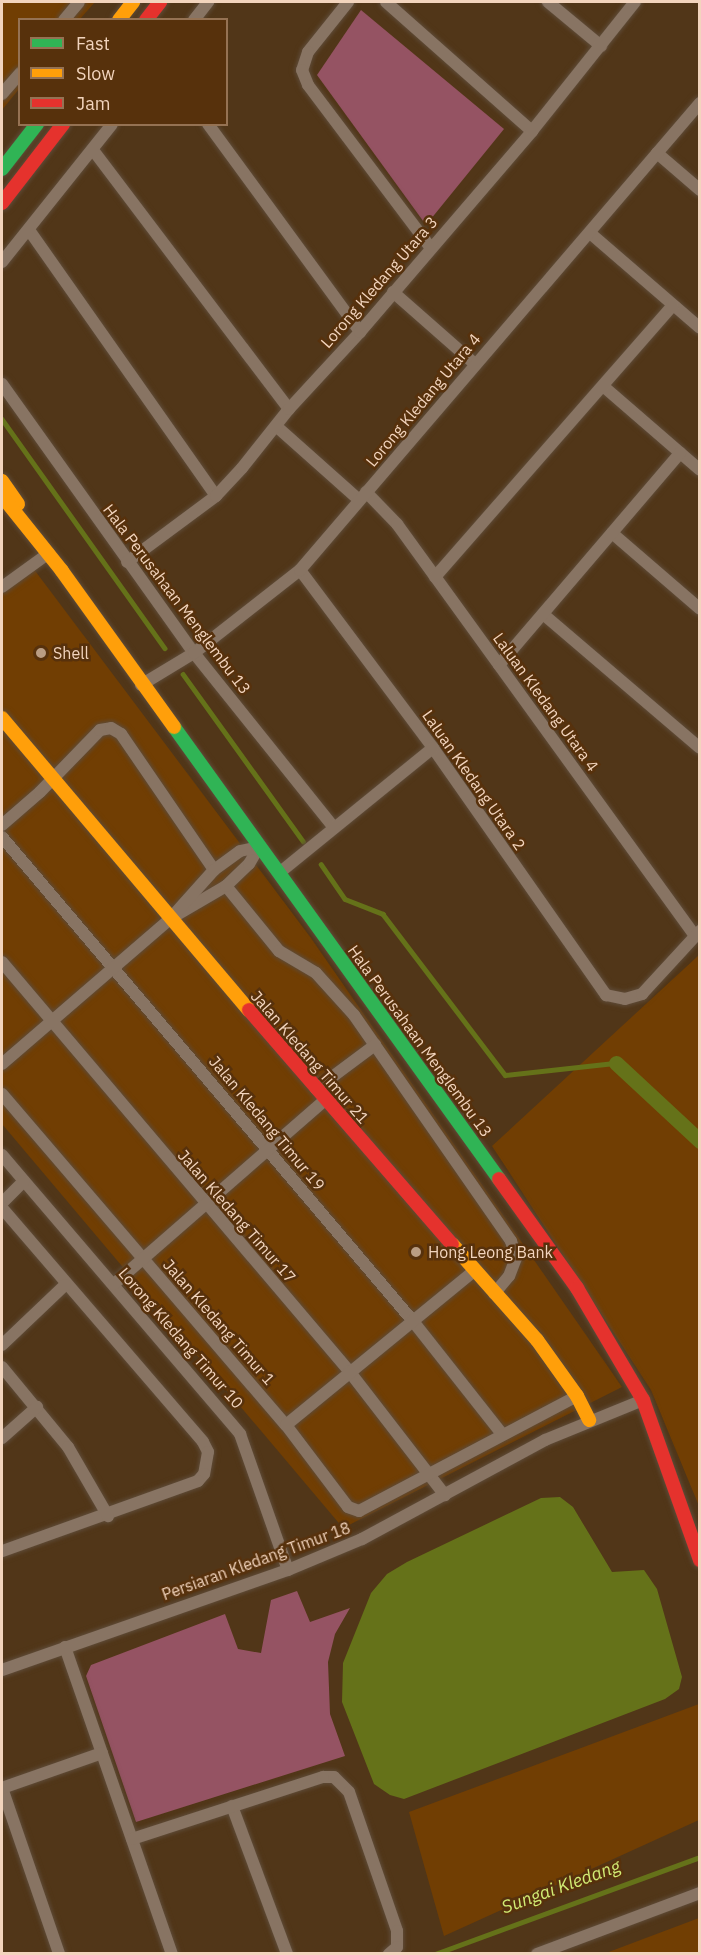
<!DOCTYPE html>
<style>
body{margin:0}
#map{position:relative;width:701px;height:1955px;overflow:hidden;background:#513618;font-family:"IBM Plex Sans",sans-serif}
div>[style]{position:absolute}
.built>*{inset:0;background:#713e03}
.green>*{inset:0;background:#955363}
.water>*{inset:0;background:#657219}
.stream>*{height:4.5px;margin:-2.25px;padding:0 2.25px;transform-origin:2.25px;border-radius:2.25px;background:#657219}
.canal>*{height:15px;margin:-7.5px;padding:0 7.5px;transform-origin:7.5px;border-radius:7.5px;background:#657219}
.roads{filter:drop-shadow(0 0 2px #5e4b38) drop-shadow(0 0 2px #5e4b38)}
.street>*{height:12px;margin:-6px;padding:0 6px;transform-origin:6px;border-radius:6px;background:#887463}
.fast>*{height:14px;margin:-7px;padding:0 7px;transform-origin:7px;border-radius:7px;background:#30b455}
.slow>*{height:14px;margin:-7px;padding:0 7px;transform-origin:7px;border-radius:7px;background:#ff9f0a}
.jam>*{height:14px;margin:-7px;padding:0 7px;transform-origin:7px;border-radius:7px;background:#e5322d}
.dots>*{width:16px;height:16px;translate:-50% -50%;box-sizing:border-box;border:3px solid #57310c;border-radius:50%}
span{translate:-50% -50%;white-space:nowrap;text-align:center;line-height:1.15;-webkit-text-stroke:5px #57310c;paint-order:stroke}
.street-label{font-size:16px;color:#f2d4bd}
.poi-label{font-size:16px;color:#f2d4bd}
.left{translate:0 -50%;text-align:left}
.water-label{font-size:18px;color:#d1eb74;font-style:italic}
.frame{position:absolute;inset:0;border:3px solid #f2d4bd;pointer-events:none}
.legend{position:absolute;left:18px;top:18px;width:210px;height:108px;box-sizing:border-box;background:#57310c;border:2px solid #957253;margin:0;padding:8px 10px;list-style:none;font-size:18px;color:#f2d4bd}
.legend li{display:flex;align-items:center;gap:12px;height:30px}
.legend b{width:30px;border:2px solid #957253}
</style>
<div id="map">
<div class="built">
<div style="clip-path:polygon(2px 2px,95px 2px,80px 19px,20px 20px,19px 89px,2px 110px)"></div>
<div style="clip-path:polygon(30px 564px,311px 938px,622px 1387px,343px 1528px,2px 1124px,2px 587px)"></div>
<div style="clip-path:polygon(699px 955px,699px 1506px,651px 1390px,492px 1146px)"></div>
<div style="clip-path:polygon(699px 1704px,699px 1820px,444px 1936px,409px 1812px)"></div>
<div style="clip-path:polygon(699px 1918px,699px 1953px,606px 1953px)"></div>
</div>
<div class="green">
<div style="clip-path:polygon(361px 10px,504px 129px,426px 225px,317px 75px)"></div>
<div style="clip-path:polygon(297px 1591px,310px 1622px,350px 1608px,335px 1634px,328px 1662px,330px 1714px,345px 1756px,136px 1822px,86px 1676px,91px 1665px,225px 1614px,238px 1649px,261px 1653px,271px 1600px)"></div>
</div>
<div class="water">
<div style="clip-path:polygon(560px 1497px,573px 1507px,612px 1572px,644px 1570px,657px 1589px,682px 1677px,679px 1689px,665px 1699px,404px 1799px,390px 1795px,374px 1784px,342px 1702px,343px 1663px,371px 1593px,387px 1574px,407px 1562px,541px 1498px)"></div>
</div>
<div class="stream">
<div style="left:2px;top:419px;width:281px;rotate:54.6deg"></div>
<div style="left:183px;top:674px;width:206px;rotate:54.3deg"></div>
<div style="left:321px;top:864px;width:42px;rotate:55.6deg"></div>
<div style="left:345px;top:899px;width:41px;rotate:21.5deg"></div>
<div style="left:383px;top:914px;width:202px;rotate:52.8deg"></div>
<div style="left:505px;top:1075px;width:112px;rotate:-6.2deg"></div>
<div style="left:435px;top:1954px;width:282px;rotate:-20.1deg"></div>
</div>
<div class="canal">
<div style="left:616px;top:1063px;width:115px;rotate:42.9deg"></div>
</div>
<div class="roads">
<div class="street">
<div style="left:348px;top:2px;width:64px;rotate:128.7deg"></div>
<div style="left:308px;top:52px;width:19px;rotate:108deg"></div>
<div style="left:302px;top:70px;width:16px;rotate:68deg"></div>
<div style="left:308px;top:85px;width:204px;rotate:53deg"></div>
<div style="left:386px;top:2px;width:195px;rotate:41.5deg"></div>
<div style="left:548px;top:2px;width:69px;rotate:39.7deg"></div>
<div style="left:64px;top:20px;width:23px;rotate:-50deg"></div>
<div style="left:194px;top:20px;width:23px;rotate:-52deg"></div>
<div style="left:2px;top:94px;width:28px;rotate:-49deg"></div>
<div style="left:208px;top:124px;width:258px;rotate:53.8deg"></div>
<div style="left:93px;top:150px;width:325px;rotate:52.9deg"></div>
<div style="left:657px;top:153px;width:57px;rotate:40.7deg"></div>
<div style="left:29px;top:230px;width:325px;rotate:54.9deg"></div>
<div style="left:590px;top:233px;width:145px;rotate:40.8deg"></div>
<div style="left:2px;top:262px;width:176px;rotate:-51.4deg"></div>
<div style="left:393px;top:292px;width:109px;rotate:41.3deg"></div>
<div style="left:2px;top:384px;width:330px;rotate:54.5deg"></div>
<div style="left:194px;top:653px;width:224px;rotate:51.3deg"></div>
<div style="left:603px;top:386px;width:128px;rotate:40.9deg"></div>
<div style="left:276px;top:426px;width:111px;rotate:41.7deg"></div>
<div style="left:366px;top:492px;width:45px;rotate:45.9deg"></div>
<div style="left:397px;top:524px;width:508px;rotate:54.12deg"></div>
<div style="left:612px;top:533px;width:116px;rotate:40.8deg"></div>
<div style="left:127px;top:562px;width:111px;rotate:-36.6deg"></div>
<div style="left:216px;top:496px;width:38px;rotate:-47deg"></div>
<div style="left:242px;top:468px;width:75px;rotate:-51.5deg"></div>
<div style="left:289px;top:409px;width:105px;rotate:-47.3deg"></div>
<div style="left:360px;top:332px;width:265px;rotate:-49.4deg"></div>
<div style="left:532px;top:131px;width:165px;rotate:-51.4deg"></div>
<div style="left:300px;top:570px;width:222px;rotate:53.2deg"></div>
<div style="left:433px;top:748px;width:302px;rotate:55deg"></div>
<div style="left:606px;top:995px;width:19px;rotate:12deg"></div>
<div style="left:625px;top:999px;width:18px;rotate:-16deg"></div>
<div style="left:642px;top:994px;width:86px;rotate:-47.4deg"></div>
<div style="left:435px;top:577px;width:361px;rotate:-48.8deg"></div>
<div style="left:2px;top:587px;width:58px;rotate:-35.9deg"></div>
<div style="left:543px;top:614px;width:206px;rotate:40.5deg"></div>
<div style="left:499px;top:665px;width:279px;rotate:-49.5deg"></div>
<div style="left:141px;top:685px;width:62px;rotate:-31.1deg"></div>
<div style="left:194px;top:653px;width:135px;rotate:-38.1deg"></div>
<div style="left:300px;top:570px;width:615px;rotate:-49.42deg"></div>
<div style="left:2px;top:825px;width:50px;rotate:-41deg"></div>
<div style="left:40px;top:792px;width:86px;rotate:-45.9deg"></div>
<div style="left:100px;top:730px;width:11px;rotate:-10deg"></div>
<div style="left:111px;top:728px;width:12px;rotate:31deg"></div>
<div style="left:121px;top:734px;width:165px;rotate:55.6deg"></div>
<div style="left:2px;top:837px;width:634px;rotate:49.67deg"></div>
<div style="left:412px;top:1320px;width:145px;rotate:51.7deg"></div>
<div style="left:279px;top:873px;width:198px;rotate:-39.1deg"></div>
<div style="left:226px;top:886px;width:84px;rotate:50.8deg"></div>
<div style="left:279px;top:951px;width:43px;rotate:30.7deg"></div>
<div style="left:316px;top:973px;width:57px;rotate:47.9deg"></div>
<div style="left:354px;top:1015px;width:275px;rotate:55.2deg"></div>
<div style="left:511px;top:1241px;width:18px;rotate:74deg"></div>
<div style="left:516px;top:1258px;width:19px;rotate:111deg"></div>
<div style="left:509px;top:1276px;width:23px;rotate:130deg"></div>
<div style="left:173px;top:917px;width:61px;rotate:-30.3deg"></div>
<div style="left:226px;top:886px;width:32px;rotate:-44deg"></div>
<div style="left:249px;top:864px;width:20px;rotate:-60deg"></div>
<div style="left:2px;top:962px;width:536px;rotate:49.69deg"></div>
<div style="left:349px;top:1371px;width:157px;rotate:52.3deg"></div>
<div style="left:2px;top:1064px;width:222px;rotate:-40.8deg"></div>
<div style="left:170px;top:919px;width:66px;rotate:-48.1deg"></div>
<div style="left:214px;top:870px;width:32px;rotate:-36deg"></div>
<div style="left:240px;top:851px;width:19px;rotate:-12deg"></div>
<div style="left:316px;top:1089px;width:74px;rotate:-36.7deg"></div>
<div style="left:2px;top:1094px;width:436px;rotate:49.4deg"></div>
<div style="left:286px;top:1425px;width:103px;rotate:52.9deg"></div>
<div style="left:348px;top:1507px;width:12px;rotate:20deg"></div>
<div style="left:359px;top:1511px;width:246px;rotate:-27.8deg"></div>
<div style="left:2px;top:1155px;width:367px;rotate:49.5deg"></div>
<div style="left:240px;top:1434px;width:144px;rotate:70.6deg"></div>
<div style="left:2px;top:1203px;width:31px;rotate:-45deg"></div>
<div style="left:2px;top:1208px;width:308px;rotate:49.3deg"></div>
<div style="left:203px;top:1442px;width:11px;rotate:63deg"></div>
<div style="left:208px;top:1452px;width:22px;rotate:100deg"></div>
<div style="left:204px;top:1474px;width:9px;rotate:131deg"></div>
<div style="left:198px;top:1481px;width:208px;rotate:160.3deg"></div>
<div style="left:114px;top:1284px;width:280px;rotate:-41.1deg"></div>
<div style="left:2px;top:1345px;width:87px;rotate:-43.6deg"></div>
<div style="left:2px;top:1367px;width:104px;rotate:50.5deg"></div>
<div style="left:68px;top:1447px;width:80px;rotate:59.9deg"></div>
<div style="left:286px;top:1425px;width:242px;rotate:-39.3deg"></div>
<div style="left:2px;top:1438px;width:47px;rotate:-41.5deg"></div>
<div style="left:65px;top:1647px;width:325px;rotate:70.8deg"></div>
<div style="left:2px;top:1670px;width:303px;rotate:-19.3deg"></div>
<div style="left:288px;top:1570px;width:80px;rotate:-22.7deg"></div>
<div style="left:362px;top:1539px;width:208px;rotate:-28.4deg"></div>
<div style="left:545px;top:1440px;width:106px;rotate:-22.2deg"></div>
<div style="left:2px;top:1788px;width:176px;rotate:71deg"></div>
<div style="left:2px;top:1788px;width:106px;rotate:-19.3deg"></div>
<div style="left:232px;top:1806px;width:158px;rotate:69.6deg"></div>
<div style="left:132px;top:1839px;width:201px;rotate:-18deg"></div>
<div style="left:323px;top:1777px;width:11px"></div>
<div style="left:334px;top:1777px;width:21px;rotate:45deg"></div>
<div style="left:349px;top:1792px;width:147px;rotate:70.9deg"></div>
<div style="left:397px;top:1931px;width:16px;rotate:90deg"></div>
<div style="left:397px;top:1947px;width:11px;rotate:139deg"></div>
<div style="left:537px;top:1954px;width:174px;rotate:-20.5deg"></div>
</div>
<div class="fast">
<div style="left:2px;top:169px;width:57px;rotate:-52.1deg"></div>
<div style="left:174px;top:727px;width:557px;rotate:54.28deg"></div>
</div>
<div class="slow">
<div style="left:119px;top:20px;width:23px;rotate:-52deg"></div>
<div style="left:2px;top:481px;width:28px;rotate:55deg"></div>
<div style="left:2px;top:496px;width:96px;rotate:51.3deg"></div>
<div style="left:62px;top:571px;width:192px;rotate:54.3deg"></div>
<div style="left:2px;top:718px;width:382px;rotate:49.8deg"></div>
<div style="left:452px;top:1244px;width:128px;rotate:48.5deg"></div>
<div style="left:537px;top:1340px;width:69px;rotate:54.5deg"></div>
<div style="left:577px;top:1396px;width:27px;rotate:63deg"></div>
</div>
<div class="jam">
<div style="left:146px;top:20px;width:23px;rotate:-52deg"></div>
<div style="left:2px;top:203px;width:100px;rotate:-52.3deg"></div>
<div style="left:249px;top:1010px;width:310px;rotate:49.1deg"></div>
<div style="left:499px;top:1179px;width:134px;rotate:54.4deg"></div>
<div style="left:577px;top:1288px;width:130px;rotate:59.5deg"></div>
<div style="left:643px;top:1400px;width:170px;rotate:70.4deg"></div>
</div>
</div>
<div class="dots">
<div style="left:41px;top:653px;background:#ba9d83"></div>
<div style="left:416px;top:1252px;background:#ba9d83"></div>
</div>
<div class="street-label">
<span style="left:379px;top:282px;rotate:-49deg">Lorong Kledang Utara 3</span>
<span style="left:423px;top:400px;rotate:-50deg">Lorong Kledang Utara 4</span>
<span style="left:177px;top:599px;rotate:53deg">Hala Perusahaan Menglembu 13</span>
<span style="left:546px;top:702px;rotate:54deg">Laluan Kledang Utara 4</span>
<span style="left:474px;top:780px;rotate:55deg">Laluan Kledang Utara 2</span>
<span style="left:420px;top:1041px;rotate:54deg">Hala Perusahaan Menglembu 13</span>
<span style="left:310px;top:1057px;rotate:49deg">Jalan Kledang Timur 21</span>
<span style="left:267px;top:1123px;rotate:50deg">Jalan Kledang Timur 19</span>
<span style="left:237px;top:1216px;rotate:49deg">Jalan Kledang Timur 17</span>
<span style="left:219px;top:1322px;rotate:49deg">Jalan Kledang Timur 1</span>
<span style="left:181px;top:1338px;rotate:49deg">Lorong Kledang Timur 10</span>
<span style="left:256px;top:1561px;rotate:-20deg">Persiaran Kledang Timur 18</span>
</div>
<div class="poi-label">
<span class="left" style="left:53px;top:653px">Shell</span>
<span class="left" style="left:428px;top:1252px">Hong Leong Bank</span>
</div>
<div class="water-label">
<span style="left:561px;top:1887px;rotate:-20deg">Sungai Kledang</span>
</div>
<div class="frame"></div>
<ul class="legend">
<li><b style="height:8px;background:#30b455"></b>Fast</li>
<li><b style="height:8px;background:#ff9f0a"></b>Slow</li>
<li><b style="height:8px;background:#e5322d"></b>Jam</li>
</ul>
</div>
